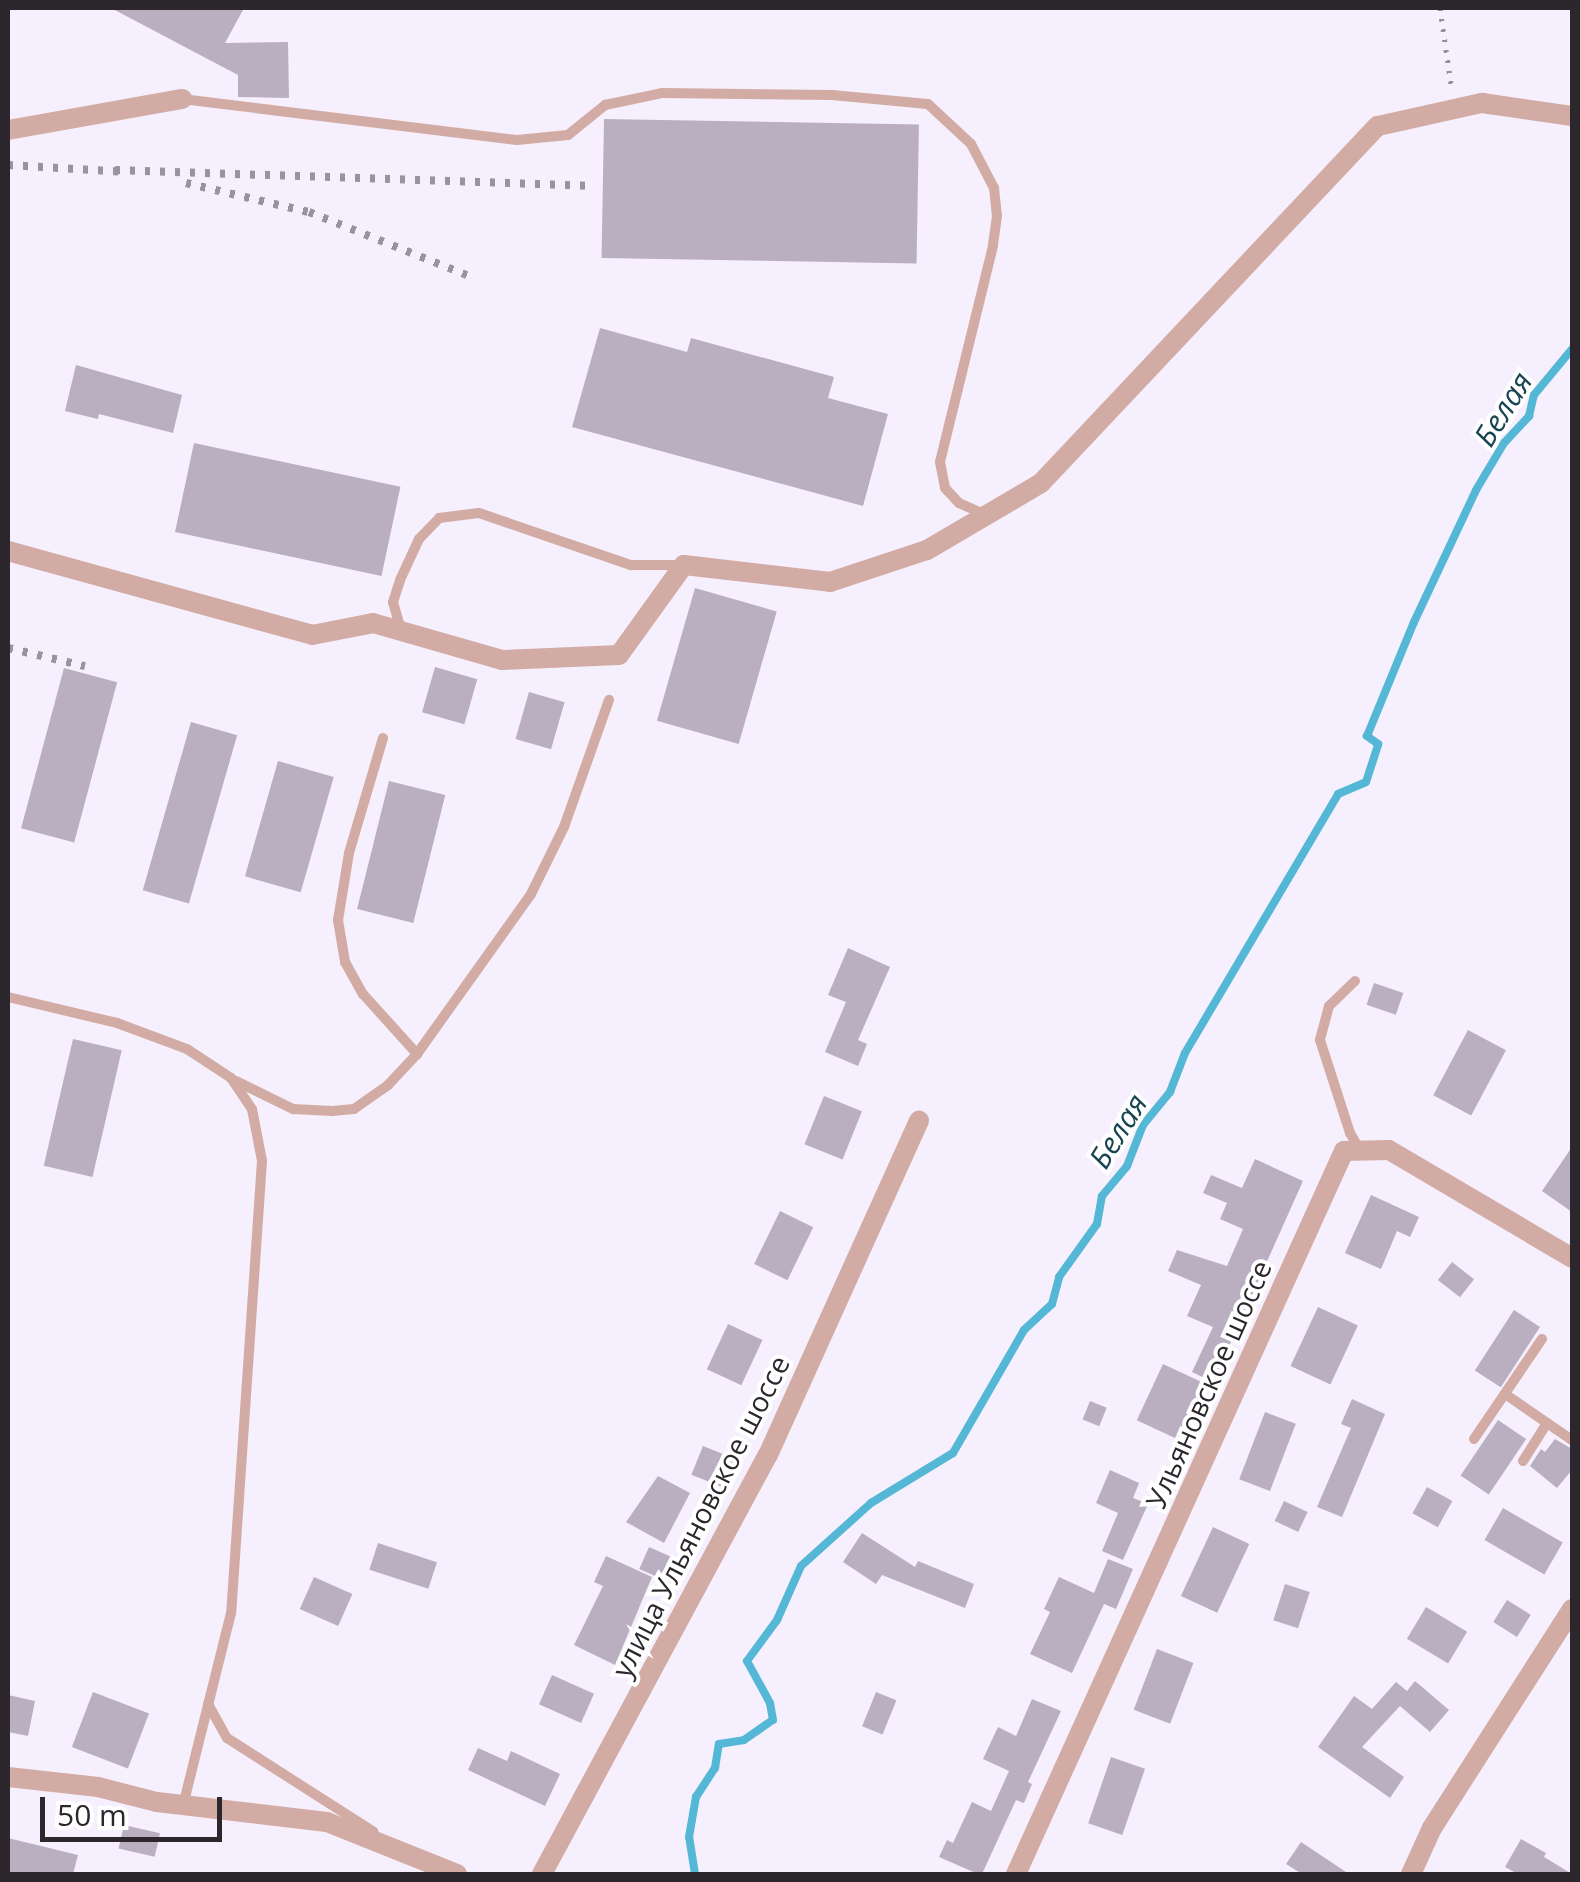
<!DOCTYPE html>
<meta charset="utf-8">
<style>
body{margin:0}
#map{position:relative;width:1580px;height:1882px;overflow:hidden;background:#f6effd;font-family:"Open Sans",sans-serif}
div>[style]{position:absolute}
.stream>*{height:8px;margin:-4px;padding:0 4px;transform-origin:4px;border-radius:4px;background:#53b7d5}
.building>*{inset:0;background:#b9afc0;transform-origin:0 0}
.path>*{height:5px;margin-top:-2.5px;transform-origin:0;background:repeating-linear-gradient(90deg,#948f99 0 2.5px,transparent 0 10.5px)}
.service>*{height:10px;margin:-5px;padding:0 5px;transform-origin:5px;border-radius:5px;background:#d2aca4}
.minor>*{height:20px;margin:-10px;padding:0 10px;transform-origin:10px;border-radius:10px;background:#d2aca4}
.rail>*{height:8px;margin-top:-4px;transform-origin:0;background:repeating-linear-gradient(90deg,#98939d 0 5px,transparent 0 15px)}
span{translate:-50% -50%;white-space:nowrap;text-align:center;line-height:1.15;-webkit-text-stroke:8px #fff;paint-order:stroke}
.street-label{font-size:28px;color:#2b272d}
.water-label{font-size:30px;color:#194553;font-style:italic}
.frame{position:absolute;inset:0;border:10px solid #2b272d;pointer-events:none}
.scale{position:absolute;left:40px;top:1797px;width:182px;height:45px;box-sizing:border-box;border:5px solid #2b272d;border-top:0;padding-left:12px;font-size:30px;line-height:35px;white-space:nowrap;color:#2b272d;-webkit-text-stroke:8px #fff;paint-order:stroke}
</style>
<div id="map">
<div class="stream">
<div style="left:695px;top:1874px;width:37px;rotate:-99deg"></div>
<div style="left:689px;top:1837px;width:41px;rotate:-80.1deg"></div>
<div style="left:696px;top:1797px;width:35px;rotate:-57deg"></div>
<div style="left:715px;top:1768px;width:24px;rotate:-81deg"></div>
<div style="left:719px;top:1744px;width:25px;rotate:-9deg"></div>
<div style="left:744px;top:1740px;width:35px;rotate:-35deg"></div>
<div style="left:773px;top:1720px;width:17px;rotate:-100deg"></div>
<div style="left:770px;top:1703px;width:48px;rotate:-118.7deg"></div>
<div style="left:747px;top:1661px;width:51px;rotate:-53.8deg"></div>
<div style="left:777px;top:1620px;width:59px;rotate:-66deg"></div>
<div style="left:801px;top:1566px;width:94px;rotate:-42deg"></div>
<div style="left:871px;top:1503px;width:96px;rotate:-31.4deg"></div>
<div style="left:953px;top:1453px;width:142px;rotate:-60deg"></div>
<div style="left:1024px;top:1330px;width:38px;rotate:-43deg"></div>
<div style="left:1052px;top:1304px;width:28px;rotate:-75deg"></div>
<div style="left:1059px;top:1277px;width:65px;rotate:-54.4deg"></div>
<div style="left:1097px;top:1224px;width:28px;rotate:-80deg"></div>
<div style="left:1102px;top:1196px;width:39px;rotate:-50deg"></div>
<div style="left:1127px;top:1166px;width:44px;rotate:-68.7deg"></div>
<div style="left:1143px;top:1125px;width:43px;rotate:-50.7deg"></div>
<div style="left:1170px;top:1092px;width:42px;rotate:-69deg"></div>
<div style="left:1185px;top:1053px;width:301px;rotate:-59.4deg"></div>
<div style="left:1338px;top:794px;width:30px;rotate:-23deg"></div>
<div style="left:1366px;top:782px;width:40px;rotate:-72deg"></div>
<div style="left:1378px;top:744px;width:14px;rotate:-144deg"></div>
<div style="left:1367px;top:736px;width:123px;rotate:-67.6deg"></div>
<div style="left:1414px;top:622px;width:146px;rotate:-64.8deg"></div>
<div style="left:1476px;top:490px;width:55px;rotate:-59.2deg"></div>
<div style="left:1504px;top:443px;width:37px;rotate:-47deg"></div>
<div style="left:1529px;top:416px;width:22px;rotate:-77deg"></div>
<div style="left:1534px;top:395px;width:60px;rotate:-50.4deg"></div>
</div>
<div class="building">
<div style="clip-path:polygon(111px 8px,244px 8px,225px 43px,288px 42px,289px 98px,238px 97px,238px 75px)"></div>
<div style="left:604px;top:119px;width:315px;height:139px;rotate:1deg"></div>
<div style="clip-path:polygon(600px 328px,687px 352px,691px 338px,834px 377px,828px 398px,888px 414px,863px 506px,572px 427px)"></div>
<div style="clip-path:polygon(76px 365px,182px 395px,173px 433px,99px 414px,98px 419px,65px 411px)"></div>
<div style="left:194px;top:443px;width:211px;height:91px;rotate:12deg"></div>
<div style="left:695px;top:588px;width:85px;height:138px;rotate:16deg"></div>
<div style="left:435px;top:667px;width:44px;height:47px;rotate:16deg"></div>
<div style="left:64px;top:668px;width:55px;height:166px;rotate:15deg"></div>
<div style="left:529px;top:692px;width:37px;height:49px;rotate:16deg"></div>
<div style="left:191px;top:722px;width:48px;height:175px;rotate:16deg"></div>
<div style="left:278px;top:761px;width:58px;height:120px;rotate:16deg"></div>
<div style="left:389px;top:781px;width:58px;height:132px;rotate:14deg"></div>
<div style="clip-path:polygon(848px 948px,890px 967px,858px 1040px,867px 1044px,858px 1066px,825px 1052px,846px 1002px,828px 995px)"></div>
<div style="left:1374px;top:983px;width:31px;height:23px;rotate:19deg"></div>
<div style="left:1468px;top:1030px;width:43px;height:74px;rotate:28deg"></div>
<div style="left:73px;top:1039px;width:50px;height:130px;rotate:13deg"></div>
<div style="left:824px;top:1096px;width:41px;height:52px;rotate:22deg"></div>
<div style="clip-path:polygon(1572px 1147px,1572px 1212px,1542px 1191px)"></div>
<div style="clip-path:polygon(1255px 1159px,1303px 1181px,1213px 1382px,1192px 1372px,1213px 1327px,1187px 1316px,1201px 1285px,1168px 1271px,1177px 1250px,1227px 1266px,1243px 1229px,1220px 1219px,1227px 1203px,1203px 1193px,1211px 1175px,1242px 1188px)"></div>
<div style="clip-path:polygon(1371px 1195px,1419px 1217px,1410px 1237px,1397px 1231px,1381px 1269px,1345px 1253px)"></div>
<div style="left:780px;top:1211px;width:37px;height:59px;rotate:26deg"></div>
<div style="left:1452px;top:1262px;width:28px;height:23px;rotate:38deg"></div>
<div style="left:1318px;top:1307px;width:44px;height:65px;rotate:25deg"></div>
<div style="left:1514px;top:1310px;width:31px;height:72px;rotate:33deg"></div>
<div style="left:728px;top:1324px;width:38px;height:50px;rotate:25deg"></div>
<div style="left:1163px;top:1364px;width:45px;height:62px;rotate:25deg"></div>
<div style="clip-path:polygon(1352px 1399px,1385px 1414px,1342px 1517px,1317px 1507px,1351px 1428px,1341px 1424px)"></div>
<div style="left:1090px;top:1401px;width:18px;height:20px;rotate:22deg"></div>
<div style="left:1265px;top:1412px;width:33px;height:72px;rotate:21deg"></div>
<div style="left:1498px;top:1420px;width:34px;height:67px;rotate:34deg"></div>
<div style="clip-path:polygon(1555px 1439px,1572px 1449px,1572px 1470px,1557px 1488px,1530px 1466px,1541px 1449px,1545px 1452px)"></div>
<div style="left:703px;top:1446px;width:35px;height:31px;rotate:22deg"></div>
<div style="clip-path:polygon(1110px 1470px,1139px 1483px,1133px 1498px,1148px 1504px,1123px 1560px,1102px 1551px,1118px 1513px,1096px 1503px)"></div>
<div style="clip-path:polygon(658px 1476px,690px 1493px,664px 1543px,626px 1522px)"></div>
<div style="left:1427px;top:1487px;width:29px;height:30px;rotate:29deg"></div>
<div style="left:1284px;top:1501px;width:26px;height:22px;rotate:25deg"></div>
<div style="left:1503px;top:1508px;width:69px;height:37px;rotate:30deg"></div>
<div style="left:1213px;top:1527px;width:40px;height:76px;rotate:25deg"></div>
<div style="clip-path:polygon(862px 1533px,915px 1567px,918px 1561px,974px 1584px,965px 1608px,882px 1575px,876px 1584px,843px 1562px)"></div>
<div style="left:378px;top:1543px;width:62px;height:28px;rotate:18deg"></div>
<div style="left:649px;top:1547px;width:39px;height:24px;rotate:24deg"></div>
<div style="clip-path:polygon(606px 1556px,652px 1577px,615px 1665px,574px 1645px,603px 1586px,594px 1582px)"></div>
<div style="clip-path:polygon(1108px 1559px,1133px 1569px,1116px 1609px,1104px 1604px,1072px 1673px,1030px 1654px,1050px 1612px,1044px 1609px,1059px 1577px,1094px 1593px)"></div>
<div style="left:314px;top:1577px;width:42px;height:35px;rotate:24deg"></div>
<div style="left:1285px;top:1584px;width:26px;height:38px;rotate:18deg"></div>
<div style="left:1507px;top:1600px;width:28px;height:26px;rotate:32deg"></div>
<div style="left:1426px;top:1607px;width:48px;height:37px;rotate:31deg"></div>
<div style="left:1157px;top:1649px;width:39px;height:65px;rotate:21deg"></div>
<div style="left:552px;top:1675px;width:46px;height:32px;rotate:24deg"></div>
<div style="clip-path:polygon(1415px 1681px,1449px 1710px,1430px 1732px,1400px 1706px,1362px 1747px,1404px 1777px,1390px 1798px,1318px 1747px,1354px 1696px,1372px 1709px,1396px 1682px,1407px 1691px)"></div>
<div style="left:93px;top:1692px;width:60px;height:59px;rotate:21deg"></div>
<div style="left:876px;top:1692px;width:22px;height:37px;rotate:22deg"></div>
<div style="clip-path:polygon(8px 1695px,35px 1701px,28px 1736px,8px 1732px)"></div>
<div style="clip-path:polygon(1032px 1699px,1061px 1711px,1028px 1782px,1032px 1784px,1024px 1803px,1016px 1800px,982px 1874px,978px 1874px,939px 1857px,947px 1840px,953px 1843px,972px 1802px,991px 1811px,1009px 1771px,983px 1759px,998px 1727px,1016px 1736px)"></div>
<div style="clip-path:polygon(478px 1748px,507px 1761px,511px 1751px,560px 1774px,545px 1806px,468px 1770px)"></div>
<div style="left:1111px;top:1757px;width:36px;height:70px;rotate:19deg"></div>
<div style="left:124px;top:1825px;width:37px;height:24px;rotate:13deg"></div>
<div style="clip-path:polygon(8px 1838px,78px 1855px,73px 1874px,8px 1874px)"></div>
<div style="clip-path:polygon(1521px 1839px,1546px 1853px,1544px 1857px,1572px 1874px,1518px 1874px,1505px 1867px)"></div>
<div style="clip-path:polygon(1301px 1842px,1349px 1874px,1302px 1874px,1286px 1864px)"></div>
</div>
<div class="path">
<div style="left:1440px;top:8px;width:77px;rotate:81.8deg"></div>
</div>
<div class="service">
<div style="left:182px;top:99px;width:337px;rotate:7deg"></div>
<div style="left:517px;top:140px;width:51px;rotate:-5.6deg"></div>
<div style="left:568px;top:135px;width:48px;rotate:-39deg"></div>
<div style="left:605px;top:105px;width:58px;rotate:-11.9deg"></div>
<div style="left:662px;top:93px;width:170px;rotate:0.7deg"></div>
<div style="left:832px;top:95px;width:96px;rotate:5.4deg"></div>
<div style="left:928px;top:104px;width:59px;rotate:42.9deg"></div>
<div style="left:971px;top:144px;width:50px;rotate:62.4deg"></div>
<div style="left:994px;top:188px;width:28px;rotate:84deg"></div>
<div style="left:997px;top:216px;width:30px;rotate:98deg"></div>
<div style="left:993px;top:246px;width:222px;rotate:103.8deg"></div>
<div style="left:940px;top:462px;width:26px;rotate:79deg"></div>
<div style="left:945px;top:488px;width:21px;rotate:47deg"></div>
<div style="left:959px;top:503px;width:30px;rotate:24deg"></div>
<div style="left:401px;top:630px;width:29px;rotate:-106deg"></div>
<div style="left:393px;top:602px;width:23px;rotate:-72deg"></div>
<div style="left:400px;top:580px;width:45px;rotate:-65.1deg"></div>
<div style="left:419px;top:539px;width:29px;rotate:-46deg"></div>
<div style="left:439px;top:518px;width:40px;rotate:-7.1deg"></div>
<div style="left:479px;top:513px;width:161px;rotate:18.9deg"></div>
<div style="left:631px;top:565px;width:50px"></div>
<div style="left:383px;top:738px;width:120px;rotate:106.5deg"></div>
<div style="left:349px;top:853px;width:68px;rotate:99.3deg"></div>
<div style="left:338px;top:920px;width:43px;rotate:80.5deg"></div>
<div style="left:345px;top:962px;width:37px;rotate:61deg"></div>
<div style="left:363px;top:994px;width:81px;rotate:48deg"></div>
<div style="left:1355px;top:981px;width:36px;rotate:136deg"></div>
<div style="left:1329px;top:1006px;width:35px;rotate:105deg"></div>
<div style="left:1320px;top:1040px;width:98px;rotate:72.1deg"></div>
<div style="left:1350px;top:1133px;width:20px;rotate:60deg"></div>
<div style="left:8px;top:997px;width:112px;rotate:13.4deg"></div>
<div style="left:117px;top:1023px;width:75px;rotate:20.4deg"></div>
<div style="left:187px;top:1049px;width:53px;rotate:33.4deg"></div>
<div style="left:231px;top:1078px;width:37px;rotate:56deg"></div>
<div style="left:252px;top:1109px;width:53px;rotate:79.1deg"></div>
<div style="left:262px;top:1161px;width:453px;rotate:93.9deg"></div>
<div style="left:231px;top:1613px;width:198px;rotate:104deg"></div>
<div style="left:236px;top:1081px;width:64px;rotate:26.2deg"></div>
<div style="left:293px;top:1109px;width:39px;rotate:3deg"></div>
<div style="left:332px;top:1111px;width:22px;rotate:-5deg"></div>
<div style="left:354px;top:1109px;width:42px;rotate:-35.2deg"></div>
<div style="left:388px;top:1085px;width:42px;rotate:-46.9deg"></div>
<div style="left:417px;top:1054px;width:196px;rotate:-54.5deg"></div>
<div style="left:531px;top:894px;width:75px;rotate:-63.8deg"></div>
<div style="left:564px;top:827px;width:135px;rotate:-70.5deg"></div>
<div style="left:1505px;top:1394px;width:81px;rotate:34.5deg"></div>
<div style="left:1474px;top:1439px;width:121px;rotate:-55.8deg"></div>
<div style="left:1523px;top:1461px;width:45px;rotate:-57.7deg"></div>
<div style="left:208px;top:1704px;width:39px;rotate:61deg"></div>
<div style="left:227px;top:1738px;width:174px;rotate:32.6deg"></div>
</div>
<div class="minor">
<div style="left:8px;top:130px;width:177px;rotate:-10.1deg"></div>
<div style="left:8px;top:551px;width:315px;rotate:15.4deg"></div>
<div style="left:312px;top:635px;width:62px;rotate:-11.1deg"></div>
<div style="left:373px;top:623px;width:134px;rotate:16deg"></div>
<div style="left:502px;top:660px;width:117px;rotate:-2.4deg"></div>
<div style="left:619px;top:655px;width:111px;rotate:-54.2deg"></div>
<div style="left:684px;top:565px;width:147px;rotate:6.6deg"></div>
<div style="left:830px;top:582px;width:102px;rotate:-18.3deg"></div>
<div style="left:927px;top:550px;width:132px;rotate:-30.4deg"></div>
<div style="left:1041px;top:483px;width:491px;rotate:-46.7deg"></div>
<div style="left:1378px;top:126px;width:107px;rotate:-12.5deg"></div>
<div style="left:1482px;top:103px;width:91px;rotate:8.2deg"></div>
<div style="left:8px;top:1777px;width:91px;rotate:6.3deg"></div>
<div style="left:98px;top:1787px;width:61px;rotate:14.3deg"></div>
<div style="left:157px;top:1802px;width:171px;rotate:6.7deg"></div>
<div style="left:327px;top:1822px;width:140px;rotate:21.8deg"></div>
<div style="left:542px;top:1874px;width:476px;rotate:-61.7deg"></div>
<div style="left:768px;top:1455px;width:367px;rotate:-65.7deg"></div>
<div style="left:1016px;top:1874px;width:794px;rotate:-65.6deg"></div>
<div style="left:1344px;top:1151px;width:45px;rotate:-1.3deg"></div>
<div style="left:1389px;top:1150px;width:212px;rotate:30.5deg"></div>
<div style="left:1411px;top:1874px;width:51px;rotate:-65.5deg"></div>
<div style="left:1432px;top:1828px;width:260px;rotate:-57.4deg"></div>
</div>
<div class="rail">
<div style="left:8px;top:165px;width:119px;rotate:3.4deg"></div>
<div style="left:115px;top:170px;width:480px;rotate:1.9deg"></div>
<div style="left:186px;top:183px;width:126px;rotate:13.3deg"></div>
<div style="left:309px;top:212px;width:172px;rotate:21.8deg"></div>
<div style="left:8px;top:648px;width:79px;rotate:13.2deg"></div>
</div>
<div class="street-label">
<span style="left:1208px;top:1384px;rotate:-66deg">Ульяновское шоссе</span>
<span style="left:700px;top:1516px;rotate:-63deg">улица Ульяновское шоссе</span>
</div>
<div class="water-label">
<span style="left:1503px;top:409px;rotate:-58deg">Белая</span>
<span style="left:1118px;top:1131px;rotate:-58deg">Белая</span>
</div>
<div class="frame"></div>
<div class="scale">50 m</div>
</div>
